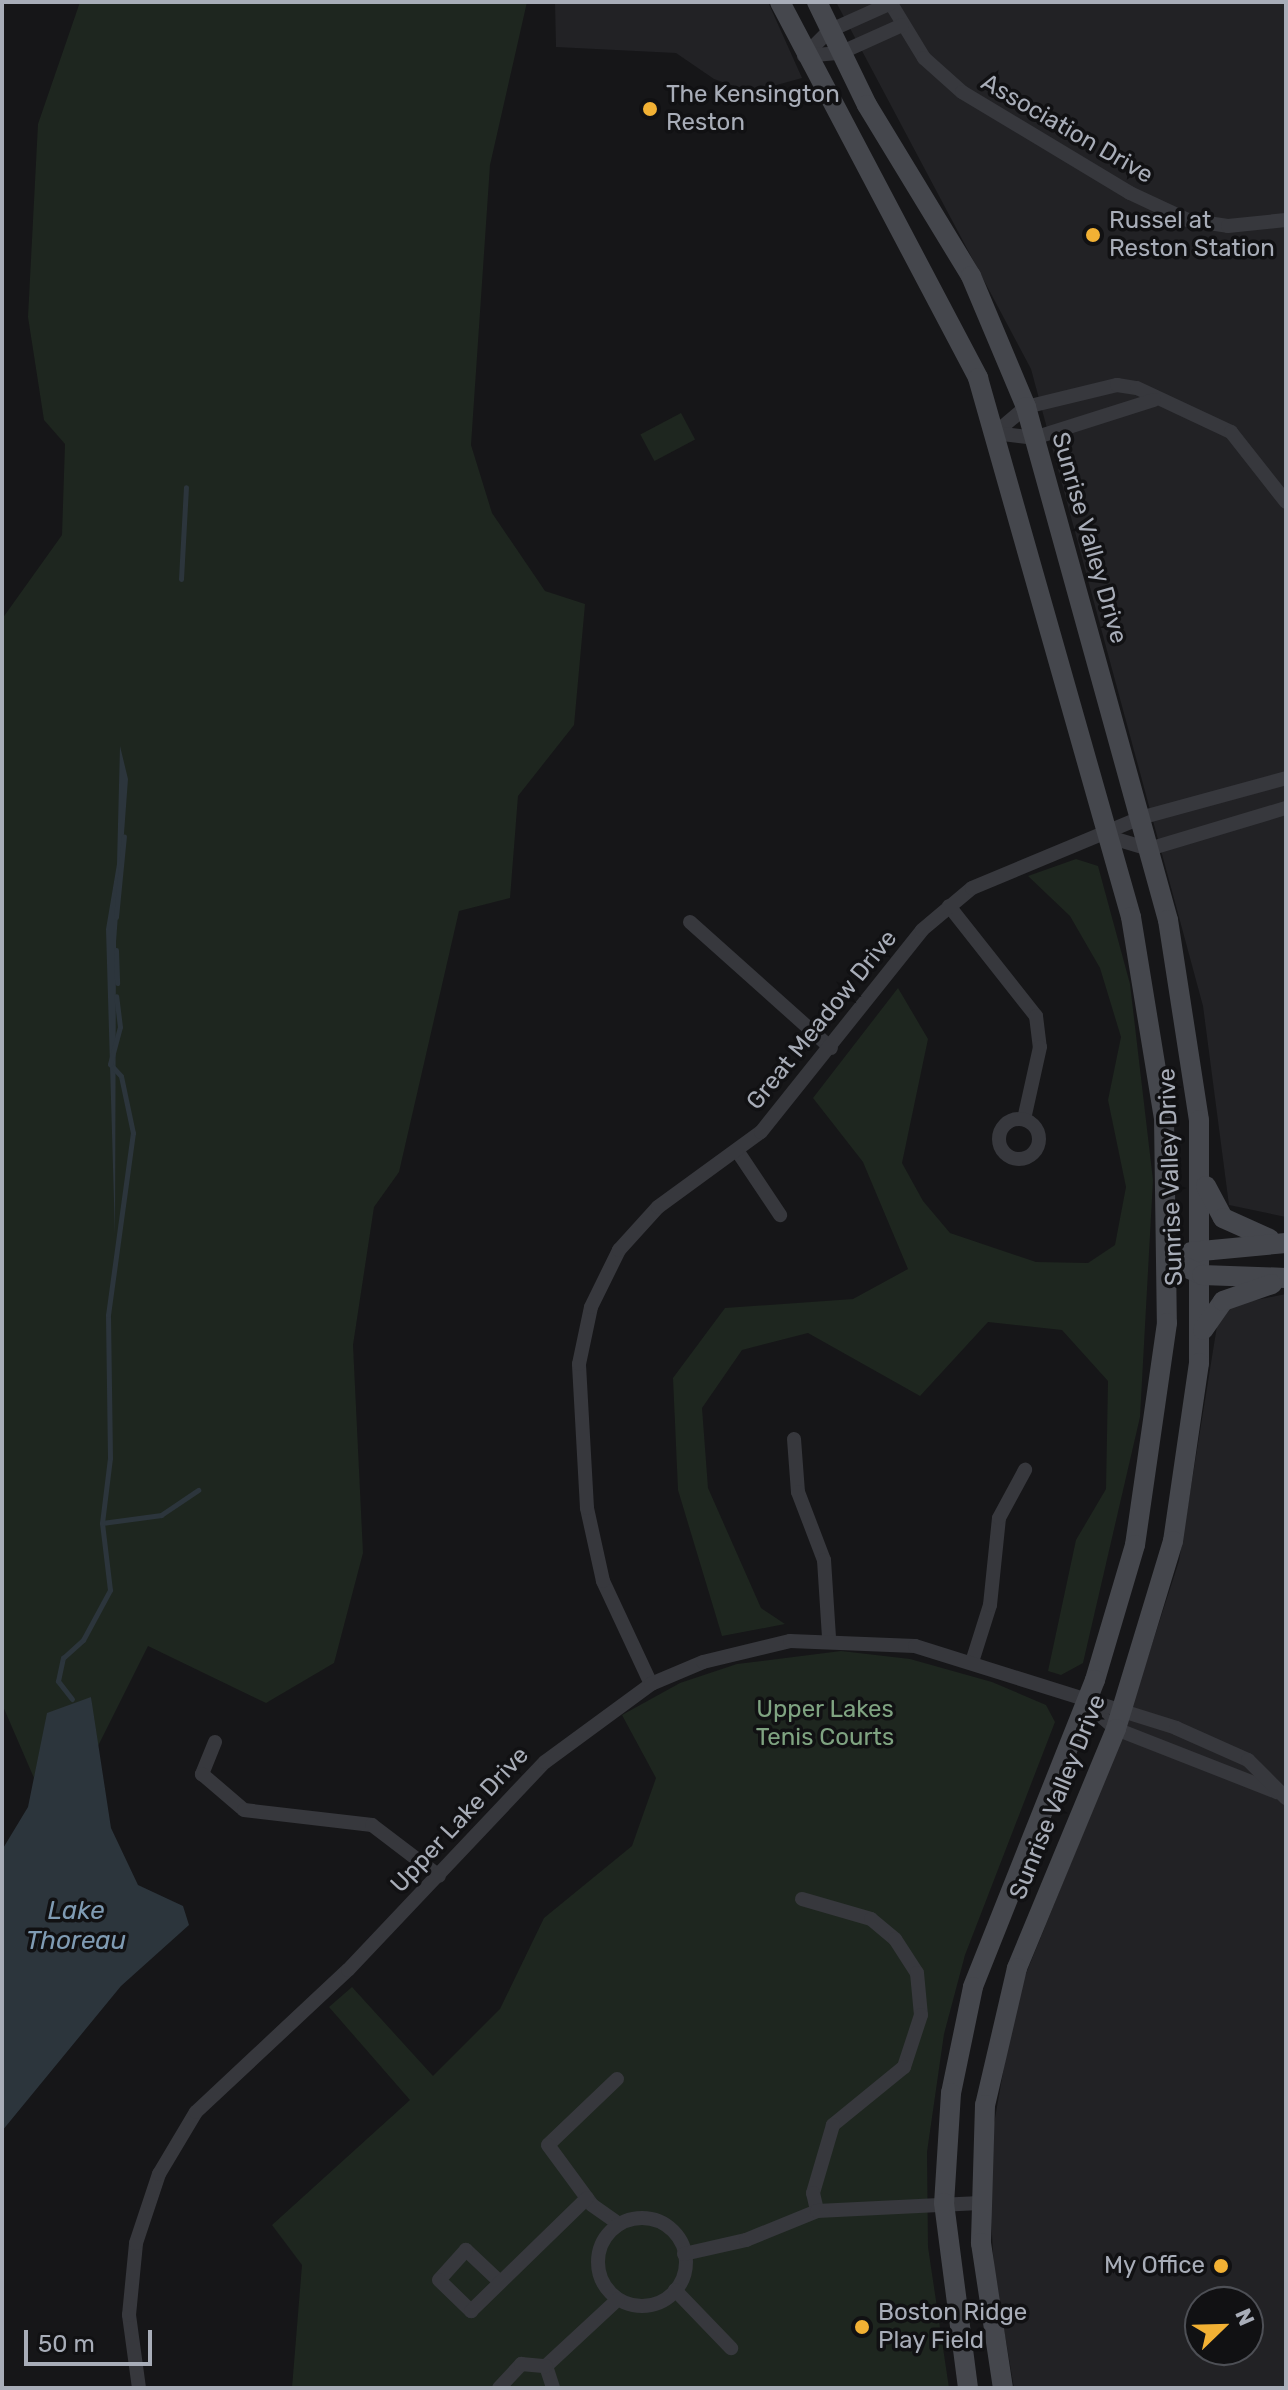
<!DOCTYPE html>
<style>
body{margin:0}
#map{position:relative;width:1288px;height:2390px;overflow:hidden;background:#161618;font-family:Rubik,sans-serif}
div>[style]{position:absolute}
.built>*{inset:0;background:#222225}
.green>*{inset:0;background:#1e261f;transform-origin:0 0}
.water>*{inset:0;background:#2c353c}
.stream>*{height:5px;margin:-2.5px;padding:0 2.5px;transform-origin:2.5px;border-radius:2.5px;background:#2c353c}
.street>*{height:14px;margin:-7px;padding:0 7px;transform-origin:7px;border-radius:7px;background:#37383d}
.street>.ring{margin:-7px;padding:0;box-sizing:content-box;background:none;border:14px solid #37383d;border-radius:50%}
.secondary>*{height:20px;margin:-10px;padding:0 10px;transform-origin:10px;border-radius:10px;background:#45474d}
.dots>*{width:22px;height:22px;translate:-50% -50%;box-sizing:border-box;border:4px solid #111113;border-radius:50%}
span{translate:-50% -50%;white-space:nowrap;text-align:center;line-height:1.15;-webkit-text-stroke:7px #111113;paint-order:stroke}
.poi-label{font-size:24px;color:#a8adb8}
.left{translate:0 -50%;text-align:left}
.right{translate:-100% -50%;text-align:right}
.street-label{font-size:24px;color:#a8adb8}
.park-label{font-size:24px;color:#7fa381}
.water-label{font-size:26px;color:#7f9bb3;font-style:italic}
.frame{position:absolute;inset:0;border:4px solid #a8adb8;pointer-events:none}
.north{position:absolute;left:1184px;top:2286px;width:80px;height:80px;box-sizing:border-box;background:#111113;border:2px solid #4d4f55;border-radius:50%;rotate:67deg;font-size:22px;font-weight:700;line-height:32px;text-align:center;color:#a8adb8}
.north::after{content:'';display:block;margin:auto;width:28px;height:36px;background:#f2b134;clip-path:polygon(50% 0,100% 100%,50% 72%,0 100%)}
.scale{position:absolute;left:24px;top:2330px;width:128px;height:36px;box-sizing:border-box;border:4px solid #a8adb8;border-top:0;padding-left:10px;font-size:24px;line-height:28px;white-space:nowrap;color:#a8adb8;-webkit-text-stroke:6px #111113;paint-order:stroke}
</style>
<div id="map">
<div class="built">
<div style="clip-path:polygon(555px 2px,768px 2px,802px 78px,751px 92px,714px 79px,676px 53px,556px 47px)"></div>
<div style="clip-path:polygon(836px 2px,1286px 2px,1286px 1217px,1229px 1205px,1203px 1006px,1031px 369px)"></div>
<div style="clip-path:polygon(evenodd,1286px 1294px,1286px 2388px,1014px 2388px,994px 2271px,990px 2197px,991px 2141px,1016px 1998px,1121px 1740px,1179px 1561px,1217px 1326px,1231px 1305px,1286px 1294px,1200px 2302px,1248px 2302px,1248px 2350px,1200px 2350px,1200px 2302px)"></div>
</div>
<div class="green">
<div style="clip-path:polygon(80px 2px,527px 2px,490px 165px,471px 445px,492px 513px,545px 591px,585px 604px,574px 725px,518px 796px,510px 898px,459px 911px,399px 1172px,374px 1207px,353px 1345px,363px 1553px,334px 1663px,266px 1703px,148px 1646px,95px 1752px,91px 1697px,41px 1753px,34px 1778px,2px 1704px,2px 619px,62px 535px,65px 444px,44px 420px,28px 317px,38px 124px)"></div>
<div style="left:681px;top:413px;width:30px;height:46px;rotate:62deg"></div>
<div style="clip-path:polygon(1076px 859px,1098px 866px,1130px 984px,1153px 1180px,1140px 1417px,1083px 1663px,1061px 1675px,1048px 1671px,1076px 1540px,1106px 1489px,1108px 1381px,1062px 1330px,988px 1322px,920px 1396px,808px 1333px,742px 1350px,702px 1408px,708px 1488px,761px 1608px,785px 1624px,722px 1636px,678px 1490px,673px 1378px,725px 1308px,853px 1299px,908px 1269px,863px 1162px,813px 1098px,898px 988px,928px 1039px,902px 1163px,923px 1201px,950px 1233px,1036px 1262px,1088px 1263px,1115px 1245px,1126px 1187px,1108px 1100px,1121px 1037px,1100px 968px,1070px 916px,1028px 876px)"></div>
<div style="clip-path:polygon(841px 1651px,910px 1659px,992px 1682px,1046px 1705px,1055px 1722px,965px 1955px,944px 2034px,927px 2152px,928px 2247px,949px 2388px,292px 2388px,302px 2265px,272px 2225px,410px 2100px,329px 2007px,352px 1987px,433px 2076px,500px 2009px,544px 1918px,632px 1846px,656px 1778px,622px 1715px,680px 1683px,737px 1664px)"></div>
</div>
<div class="water">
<div style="clip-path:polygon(120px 746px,128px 779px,116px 942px,115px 1235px,106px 929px,117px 864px)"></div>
<div style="clip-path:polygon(91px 1697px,111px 1828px,138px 1885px,183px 1906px,189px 1925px,121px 1986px,2px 2131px,2px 1850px,28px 1807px,47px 1713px)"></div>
</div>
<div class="stream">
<div style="left:181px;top:579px;width:92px;rotate:-86.9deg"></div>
<div style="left:116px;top:917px;width:81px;rotate:-84.4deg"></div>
<div style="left:116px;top:950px;width:33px;rotate:88deg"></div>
<div style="left:102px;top:1523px;width:60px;rotate:-7.7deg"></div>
<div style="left:161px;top:1515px;width:45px;rotate:-34deg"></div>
<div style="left:72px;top:1699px;width:23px;rotate:-128deg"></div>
<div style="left:58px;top:1681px;width:24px;rotate:-78deg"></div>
<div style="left:63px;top:1658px;width:27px;rotate:-42deg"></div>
<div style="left:83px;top:1640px;width:57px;rotate:-61.6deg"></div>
<div style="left:110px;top:1590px;width:67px;rotate:-96.8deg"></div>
<div style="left:102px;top:1523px;width:65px;rotate:-83deg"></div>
<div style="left:110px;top:1458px;width:143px;rotate:-90.8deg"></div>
<div style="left:108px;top:1315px;width:184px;rotate:-82.2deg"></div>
<div style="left:133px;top:1133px;width:58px;rotate:-101.9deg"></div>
<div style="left:121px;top:1076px;width:16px;rotate:-133deg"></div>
<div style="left:110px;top:1064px;width:38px;rotate:-75deg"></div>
<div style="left:120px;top:1027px;width:31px;rotate:-97deg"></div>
</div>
<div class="street">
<div style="left:890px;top:2px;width:66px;rotate:58.7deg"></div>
<div style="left:924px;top:58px;width:51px;rotate:41.8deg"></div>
<div style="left:962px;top:92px;width:196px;rotate:31deg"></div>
<div style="left:1130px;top:193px;width:64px;rotate:25deg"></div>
<div style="left:1188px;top:220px;width:40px;rotate:8.5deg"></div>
<div style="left:1228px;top:226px;width:58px;rotate:-5.9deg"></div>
<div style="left:891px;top:3px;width:68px;rotate:155.7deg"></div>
<div style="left:829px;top:31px;width:35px;rotate:135deg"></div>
<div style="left:804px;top:56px;width:36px;rotate:-5deg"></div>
<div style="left:840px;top:53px;width:68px;rotate:-24.3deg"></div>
<div style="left:995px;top:433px;width:40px;rotate:-40deg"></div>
<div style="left:1026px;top:407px;width:94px;rotate:-13.6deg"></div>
<div style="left:1117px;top:385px;width:20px;rotate:9deg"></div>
<div style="left:1137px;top:388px;width:104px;rotate:25.1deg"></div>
<div style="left:1231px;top:432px;width:89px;rotate:51.8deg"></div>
<div style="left:995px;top:433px;width:39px;rotate:7deg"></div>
<div style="left:1034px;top:438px;width:126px;rotate:-17.6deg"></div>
<div style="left:1109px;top:837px;width:42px;rotate:16.7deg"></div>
<div style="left:1149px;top:849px;width:143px;rotate:-16.7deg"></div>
<div style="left:949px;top:906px;width:140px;rotate:51.7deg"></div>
<div style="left:1036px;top:1016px;width:31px;rotate:83deg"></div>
<div style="left:1040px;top:1047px;width:74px;rotate:102.5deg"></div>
<div style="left:690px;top:922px;width:189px;rotate:41.8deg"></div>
<div class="ring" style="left:999px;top:1119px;width:26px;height:26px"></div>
<div style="left:738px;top:1152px;width:76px;rotate:56.3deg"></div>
<div style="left:794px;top:1439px;width:53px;rotate:85.7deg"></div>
<div style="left:798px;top:1492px;width:73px;rotate:69.1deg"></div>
<div style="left:824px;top:1560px;width:78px;rotate:86.3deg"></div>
<div style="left:972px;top:1662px;width:60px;rotate:-72.5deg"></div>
<div style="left:990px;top:1605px;width:87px;rotate:-84.1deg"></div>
<div style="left:999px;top:1518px;width:55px;rotate:-61.6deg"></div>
<div style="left:651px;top:1684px;width:114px;rotate:-115deg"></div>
<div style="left:603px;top:1581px;width:75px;rotate:-102.4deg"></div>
<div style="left:587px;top:1508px;width:144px;rotate:-93.2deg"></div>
<div style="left:579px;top:1364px;width:58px;rotate:-78.1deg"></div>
<div style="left:591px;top:1307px;width:64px;rotate:-63.8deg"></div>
<div style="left:619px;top:1250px;width:58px;rotate:-47.8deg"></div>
<div style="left:658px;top:1207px;width:127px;rotate:-36.1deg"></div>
<div style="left:761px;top:1132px;width:258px;rotate:-51.4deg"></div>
<div style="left:922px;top:930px;width:65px;rotate:-40deg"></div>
<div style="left:972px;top:888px;width:182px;rotate:-22.6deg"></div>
<div style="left:1140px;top:818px;width:151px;rotate:-15.3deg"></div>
<div style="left:1087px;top:1704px;width:38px;rotate:41deg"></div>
<div style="left:1116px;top:1729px;width:173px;rotate:21.4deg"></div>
<div style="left:215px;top:1742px;width:35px;rotate:112deg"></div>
<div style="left:202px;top:1774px;width:55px;rotate:40.6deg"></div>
<div style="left:244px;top:1810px;width:129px;rotate:6.7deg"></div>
<div style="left:372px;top:1825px;width:84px;rotate:37.3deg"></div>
<div style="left:802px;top:1899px;width:72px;rotate:16.2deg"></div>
<div style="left:871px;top:1919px;width:31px;rotate:40deg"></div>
<div style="left:895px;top:1939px;width:40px;rotate:57.1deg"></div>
<div style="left:917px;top:1973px;width:42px;rotate:84.6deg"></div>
<div style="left:921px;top:2015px;width:55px;rotate:108.1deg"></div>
<div style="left:904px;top:2067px;width:92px;rotate:140.8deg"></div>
<div style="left:833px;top:2125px;width:71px;rotate:106.4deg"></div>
<div style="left:813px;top:2193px;width:18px;rotate:77deg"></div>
<div style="left:617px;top:2079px;width:95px;rotate:136.3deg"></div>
<div style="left:548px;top:2145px;width:74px;rotate:53.7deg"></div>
<div style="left:592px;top:2205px;width:33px;rotate:35deg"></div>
<div class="ring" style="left:598px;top:2218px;width:74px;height:74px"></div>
<div style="left:684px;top:2254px;width:64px;rotate:-12.7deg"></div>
<div style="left:746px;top:2240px;width:77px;rotate:-22.2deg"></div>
<div style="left:817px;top:2211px;width:163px;rotate:-2.8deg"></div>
<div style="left:500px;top:2282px;width:47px;rotate:-136.7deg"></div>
<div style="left:466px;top:2250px;width:40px;rotate:132deg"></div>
<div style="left:439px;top:2280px;width:45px;rotate:44.1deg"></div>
<div style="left:471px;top:2311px;width:162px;rotate:-44.2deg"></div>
<div style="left:675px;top:2290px;width:81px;rotate:46deg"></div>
<div style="left:546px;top:2366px;width:98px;rotate:-42.9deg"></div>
<div style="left:546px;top:2366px;width:23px;rotate:72deg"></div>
<div style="left:139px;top:2388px;width:74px;rotate:-97.8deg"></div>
<div style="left:129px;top:2315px;width:72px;rotate:-84.4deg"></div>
<div style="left:136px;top:2243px;width:73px;rotate:-71.6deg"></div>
<div style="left:159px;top:2174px;width:72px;rotate:-59.2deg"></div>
<div style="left:196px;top:2112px;width:208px;rotate:-43.1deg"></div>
<div style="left:348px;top:1970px;width:286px;rotate:-46.6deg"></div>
<div style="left:545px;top:1762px;width:132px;rotate:-36.3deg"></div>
<div style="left:651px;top:1684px;width:56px;rotate:-22.9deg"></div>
<div style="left:703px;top:1662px;width:89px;rotate:-13.6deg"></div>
<div style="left:790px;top:1641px;width:125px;rotate:2.3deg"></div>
<div style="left:915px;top:1646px;width:274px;rotate:17.4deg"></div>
<div style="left:1176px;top:1728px;width:79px;rotate:24deg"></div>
<div style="left:1248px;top:1760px;width:54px;rotate:45deg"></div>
<div style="left:499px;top:2388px;width:33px;rotate:-47deg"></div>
<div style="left:521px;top:2364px;width:25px;rotate:5deg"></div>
</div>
<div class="secondary">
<div style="left:780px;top:2px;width:425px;rotate:62.2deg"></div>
<div style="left:978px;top:378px;width:560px;rotate:74.15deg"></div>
<div style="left:1131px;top:917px;width:204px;rotate:80.7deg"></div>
<div style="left:1164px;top:1118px;width:205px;rotate:89.2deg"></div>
<div style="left:1167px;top:1323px;width:224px;rotate:98.2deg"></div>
<div style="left:1135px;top:1545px;width:141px;rotate:106.5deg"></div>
<div style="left:1095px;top:1680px;width:330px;rotate:111.7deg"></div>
<div style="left:973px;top:1987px;width:108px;rotate:101.7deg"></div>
<div style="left:951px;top:2093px;width:110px;rotate:93.6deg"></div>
<div style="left:944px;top:2203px;width:187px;rotate:82.6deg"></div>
<div style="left:817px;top:2px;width:114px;rotate:64.1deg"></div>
<div style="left:867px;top:105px;width:200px;rotate:58.7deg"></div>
<div style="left:971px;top:276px;width:142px;rotate:67.2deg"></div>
<div style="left:1026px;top:407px;width:532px;rotate:74.53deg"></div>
<div style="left:1168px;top:920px;width:202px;rotate:81.2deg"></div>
<div style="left:1199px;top:1120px;width:243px;rotate:90deg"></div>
<div style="left:1199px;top:1363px;width:180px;rotate:98.3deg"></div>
<div style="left:1173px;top:1541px;width:196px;rotate:106.9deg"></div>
<div style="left:1116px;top:1729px;width:259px;rotate:112.5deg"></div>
<div style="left:1017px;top:1968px;width:141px;rotate:103.1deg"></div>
<div style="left:985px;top:2105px;width:138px;rotate:91.7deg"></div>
<div style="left:981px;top:2243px;width:147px;rotate:81.4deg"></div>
<div style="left:1206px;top:1186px;width:36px;rotate:62deg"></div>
<div style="left:1223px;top:1218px;width:51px;rotate:24.1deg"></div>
<div style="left:1191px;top:1252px;width:95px;rotate:-5.4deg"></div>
<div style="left:1170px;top:1260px;width:35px;rotate:25deg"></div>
<div style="left:1202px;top:1275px;width:84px;rotate:2deg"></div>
<div style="left:1203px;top:1330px;width:35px;rotate:-55deg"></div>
<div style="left:1223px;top:1301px;width:52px;rotate:-19.1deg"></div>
</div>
<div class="dots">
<div style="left:650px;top:109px;background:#f2b134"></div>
<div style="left:1093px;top:235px;background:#f2b134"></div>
<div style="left:1221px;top:2266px;background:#f2b134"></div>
<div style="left:862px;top:2327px;background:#f2b134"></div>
</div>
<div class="poi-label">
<span class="left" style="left:666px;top:109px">The Kensington<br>Reston</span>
<span class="left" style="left:1109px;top:235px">Russel at<br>Reston Station</span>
<span class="right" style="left:1205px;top:2266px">My Office</span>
<span class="left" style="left:878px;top:2327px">Boston Ridge<br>Play Field</span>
</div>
<div class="street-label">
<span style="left:1067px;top:129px;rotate:30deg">Association Drive</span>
<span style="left:1089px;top:538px;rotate:74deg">Sunrise Valley Drive</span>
<span style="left:822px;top:1020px;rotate:-51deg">Great Meadow Drive</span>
<span style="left:1171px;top:1177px;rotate:-92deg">Sunrise Valley Drive</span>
<span style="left:1058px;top:1797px;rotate:-68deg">Sunrise Valley Drive</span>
<span style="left:460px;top:1820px;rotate:-47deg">Upper Lake Drive</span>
</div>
<div class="park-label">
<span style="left:825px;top:1724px">Upper Lakes<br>Tenis Courts</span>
</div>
<div class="water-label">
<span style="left:76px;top:1926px">Lake<br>Thoreau</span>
</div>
<div class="frame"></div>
<div class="north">N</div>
<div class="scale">50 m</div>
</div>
